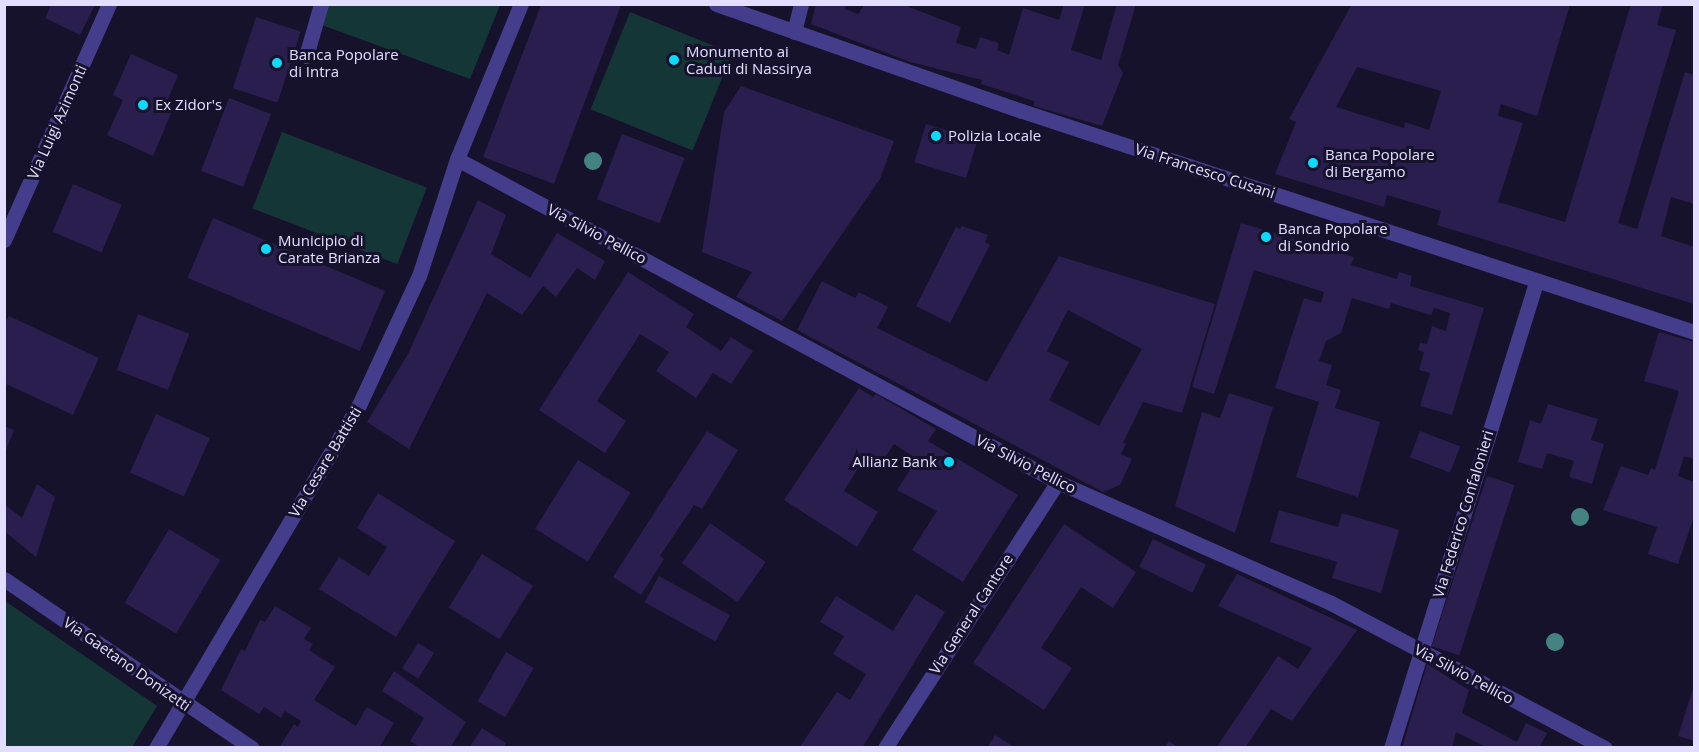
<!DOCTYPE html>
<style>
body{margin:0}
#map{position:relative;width:1699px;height:752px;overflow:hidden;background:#17122c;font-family:"Open Sans",sans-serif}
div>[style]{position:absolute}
.green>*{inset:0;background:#153636;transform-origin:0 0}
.building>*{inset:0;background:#291e4d;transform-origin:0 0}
.pedestrian>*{height:15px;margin:-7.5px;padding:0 7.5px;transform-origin:7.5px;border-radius:7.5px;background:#443d8b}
.minor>*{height:15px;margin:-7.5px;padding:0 7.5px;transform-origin:7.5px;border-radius:7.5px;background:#443d8b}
.tertiary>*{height:15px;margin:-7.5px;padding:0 7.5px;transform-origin:7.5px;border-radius:7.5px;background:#443d8b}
.trees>*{width:18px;height:18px;margin:-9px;border-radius:50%;background:#448381}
.dots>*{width:16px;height:16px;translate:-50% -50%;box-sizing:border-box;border:3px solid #17122c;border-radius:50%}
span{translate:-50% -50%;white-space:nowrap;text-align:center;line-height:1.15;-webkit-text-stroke:6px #17122c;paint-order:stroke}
.poi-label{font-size:15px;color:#e3ddff}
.left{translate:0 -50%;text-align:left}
.right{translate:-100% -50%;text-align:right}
.street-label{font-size:15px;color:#e3ddff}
.frame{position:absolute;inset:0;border:6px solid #e3ddff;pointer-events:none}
</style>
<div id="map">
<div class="green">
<div style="clip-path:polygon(326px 5px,500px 5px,470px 79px,319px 24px)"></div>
<div style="left:630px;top:12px;width:110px;height:105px;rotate:22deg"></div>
<div style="left:282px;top:132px;width:155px;height:82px;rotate:21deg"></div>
<div style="clip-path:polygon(5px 601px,157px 706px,132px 747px,5px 747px)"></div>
</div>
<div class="building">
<div style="clip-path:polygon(816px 4px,847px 4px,845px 9px,858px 14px,865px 4px,901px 4px,961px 27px,956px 43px,976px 49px,980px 37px,999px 43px,997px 50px,1009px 55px,1023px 8px,1059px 20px,1064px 4px,1085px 4px,1071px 50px,1101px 60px,1117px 4px,1136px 4px,1118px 65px,1123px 73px,1102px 126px,1034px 106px,1034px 101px,981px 84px,982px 80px,910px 62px,811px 24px)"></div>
<div style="clip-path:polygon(evenodd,1352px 4px,1570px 4px,1537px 116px,1501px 104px,1498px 116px,1523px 123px,1498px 202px,1565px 222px,1631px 4px,1663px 4px,1657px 25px,1676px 30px,1618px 223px,1637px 229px,1685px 72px,1694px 75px,1694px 204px,1671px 197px,1661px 236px,1694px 247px,1694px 304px,1437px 225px,1441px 211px,1387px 195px,1384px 207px,1275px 174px,1296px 122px,1289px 119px,1352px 4px,1357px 67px,1441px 91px,1429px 130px,1405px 122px,1404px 128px,1336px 107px,1357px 67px)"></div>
<div style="clip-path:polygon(51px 5px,95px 5px,80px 35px,45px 18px)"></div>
<div style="clip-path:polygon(541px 5px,621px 5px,554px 184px,483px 157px)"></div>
<div style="left:256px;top:17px;width:47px;height:75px;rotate:18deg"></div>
<div style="clip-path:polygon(131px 54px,178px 75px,163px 111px,172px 111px,153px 156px,107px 135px,123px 100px,113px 95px)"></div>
<div style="clip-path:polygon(741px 86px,894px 141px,880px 179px,782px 321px,736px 297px,752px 272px,702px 252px,724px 112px)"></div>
<div style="left:229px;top:98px;width:45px;height:78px;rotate:21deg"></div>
<div style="left:926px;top:124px;width:54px;height:40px;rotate:17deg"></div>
<div style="left:622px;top:134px;width:67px;height:70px;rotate:21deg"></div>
<div style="left:73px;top:184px;width:53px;height:52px;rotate:23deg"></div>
<div style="clip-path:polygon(478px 200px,506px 215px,491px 254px,530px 278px,557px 233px,605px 261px,595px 280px,577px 268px,556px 297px,543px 286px,522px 315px,487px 293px,409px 449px,367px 422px,408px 354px)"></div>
<div style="left:213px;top:218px;width:187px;height:65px;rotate:23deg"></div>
<div style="clip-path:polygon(1241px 223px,1354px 257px,1351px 265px,1397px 279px,1399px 272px,1412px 276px,1410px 286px,1484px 308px,1452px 415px,1420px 406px,1430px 373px,1419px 370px,1424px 352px,1418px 350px,1420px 343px,1427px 344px,1432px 326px,1446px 331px,1450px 313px,1434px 308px,1431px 315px,1391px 303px,1389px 309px,1352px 298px,1341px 333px,1326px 341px,1319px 361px,1332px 365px,1326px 385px,1341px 390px,1335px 408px,1380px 422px,1358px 497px,1296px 477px,1319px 402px,1275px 388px,1304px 298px,1321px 303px,1324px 292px,1254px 270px,1214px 394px,1192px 387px)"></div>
<div style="clip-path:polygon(962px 226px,988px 235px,985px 242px,990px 245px,950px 323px,916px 306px,956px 227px,960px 229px)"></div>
<div style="clip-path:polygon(evenodd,1059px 256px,1215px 304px,1182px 413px,1143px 402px,1123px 443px,1126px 444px,1121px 454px,1132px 459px,1120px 485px,1103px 492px,797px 330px,822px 281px,855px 298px,859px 292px,888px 307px,877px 328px,987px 382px,1059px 256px,1068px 310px,1142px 349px,1099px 426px,1049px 400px,1069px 362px,1047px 351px,1068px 310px)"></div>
<div style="clip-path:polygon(628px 272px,694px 314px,686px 327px,721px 351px,731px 337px,753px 351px,731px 384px,713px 373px,696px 398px,656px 371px,669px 352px,640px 334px,597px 401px,626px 421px,605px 453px,539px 410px)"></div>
<div style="left:138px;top:314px;width:55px;height:60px;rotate:21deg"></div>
<div style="clip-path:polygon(9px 316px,99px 358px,73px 415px,4px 383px,4px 324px)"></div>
<div style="clip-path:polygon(1659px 332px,1694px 342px,1694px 459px,1684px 456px,1678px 476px,1694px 482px,1694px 516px,1678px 564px,1648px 554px,1657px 527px,1603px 510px,1621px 466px,1648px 475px,1651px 468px,1655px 470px,1679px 391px,1644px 381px)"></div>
<div style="clip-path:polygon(859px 388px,873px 397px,876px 394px,936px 429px,928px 441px,1018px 495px,963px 582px,912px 550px,937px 511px,897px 490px,917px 459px,894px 444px,881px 463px,867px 454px,844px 491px,878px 512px,857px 547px,784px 500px)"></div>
<div style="clip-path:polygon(1229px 393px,1273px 407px,1235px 533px,1175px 506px,1202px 412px,1220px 418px)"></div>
<div style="clip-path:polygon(1548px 404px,1598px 419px,1591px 440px,1604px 444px,1592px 484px,1569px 477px,1574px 461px,1547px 453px,1542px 469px,1518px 462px,1530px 420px,1541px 424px)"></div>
<div style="left:156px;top:414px;width:59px;height:64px;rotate:24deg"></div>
<div style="clip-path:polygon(4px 426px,14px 430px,5px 453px,4px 453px)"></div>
<div style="clip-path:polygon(707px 431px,738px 450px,702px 509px,694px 505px,660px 556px,664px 559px,641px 595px,613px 577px)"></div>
<div style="left:1420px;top:431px;width:43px;height:28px;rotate:21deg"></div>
<div style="left:578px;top:460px;width:62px;height:81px;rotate:32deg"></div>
<div style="left:1487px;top:476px;width:29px;height:179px;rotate:18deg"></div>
<div style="clip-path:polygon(37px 484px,55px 497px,36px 557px,4px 531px,4px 504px,22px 518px)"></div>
<div style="clip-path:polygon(378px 493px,455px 541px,396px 637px,319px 589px,339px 557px,369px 576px,387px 547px,357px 528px)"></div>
<div style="clip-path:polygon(1279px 510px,1338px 527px,1342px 513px,1399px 530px,1381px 593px,1332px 578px,1337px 562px,1270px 542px)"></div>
<div style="left:710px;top:523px;width:68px;height:49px;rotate:35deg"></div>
<div style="clip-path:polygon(1064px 524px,1136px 572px,1113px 608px,1081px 587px,1041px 648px,1072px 668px,1044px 710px,973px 663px)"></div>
<div style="left:169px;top:529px;width:60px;height:86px;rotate:31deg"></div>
<div style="left:1153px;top:539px;width:59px;height:31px;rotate:26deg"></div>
<div style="left:482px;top:554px;width:60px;height:63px;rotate:32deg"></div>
<div style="clip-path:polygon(1237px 574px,1357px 630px,1292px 721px,1271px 709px,1245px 748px,1216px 748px,1278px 656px,1298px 669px,1312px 648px,1218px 606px)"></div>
<div style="left:659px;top:576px;width:81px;height:30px;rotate:29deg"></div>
<div style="clip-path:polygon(916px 594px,945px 612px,862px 748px,799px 748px,837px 692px,850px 700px,866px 674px,833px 654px,844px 636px,820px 622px,836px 596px,893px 631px)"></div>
<div style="clip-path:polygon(275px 606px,311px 628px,304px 639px,313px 644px,309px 650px,335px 667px,314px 700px,356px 726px,367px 707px,394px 723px,379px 748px,279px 748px,294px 724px,298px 727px,301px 721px,285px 711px,281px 718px,264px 707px,259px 714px,221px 690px,241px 649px,245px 651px,260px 620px,265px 622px)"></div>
<div style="left:418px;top:643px;width:19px;height:30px;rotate:32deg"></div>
<div style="left:506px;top:652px;width:32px;height:57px;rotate:30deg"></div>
<div style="clip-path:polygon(1427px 664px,1469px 690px,1462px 713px,1517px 742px,1526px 723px,1547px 733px,1539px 748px,1488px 748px,1456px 732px,1452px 748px,1402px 748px)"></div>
<div style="clip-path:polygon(394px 671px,466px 722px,450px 748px,421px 748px,410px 741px,424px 718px,382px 691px)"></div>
<div style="clip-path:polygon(1694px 685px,1694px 741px,1678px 736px)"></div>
<div style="clip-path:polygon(482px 728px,506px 743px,504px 748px,469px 748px)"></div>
<div style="clip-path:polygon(995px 735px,1016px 748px,987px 748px)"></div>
<div style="clip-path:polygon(1169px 741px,1179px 748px,1164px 748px)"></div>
</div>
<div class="pedestrian">
<div style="left:306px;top:56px;width:54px;rotate:-73.9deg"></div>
</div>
<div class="minor">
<div style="left:716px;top:4px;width:324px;rotate:19.3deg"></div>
<div style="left:1022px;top:111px;width:707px;rotate:18.2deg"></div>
<div style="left:794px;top:32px;width:29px;rotate:-76deg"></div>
<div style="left:457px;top:159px;width:682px;rotate:28.26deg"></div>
<div style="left:1058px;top:482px;width:299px;rotate:23.9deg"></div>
<div style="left:1331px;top:603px;width:310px;rotate:27.9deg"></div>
<div style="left:4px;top:240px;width:258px;rotate:-66deg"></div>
<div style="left:156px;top:748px;width:399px;rotate:-59.4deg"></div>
<div style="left:359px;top:405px;width:142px;rotate:-65.1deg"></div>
<div style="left:419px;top:276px;width:123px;rotate:-72deg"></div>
<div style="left:457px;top:159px;width:168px;rotate:-67.6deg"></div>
<div style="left:885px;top:748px;width:317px;rotate:-57deg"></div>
<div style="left:1391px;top:748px;width:488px;rotate:-72.7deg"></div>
</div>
<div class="tertiary">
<div style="left:4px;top:579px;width:300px;rotate:34.3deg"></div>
</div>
<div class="trees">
<div style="left:593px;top:161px"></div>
<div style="left:1580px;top:517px"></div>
<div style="left:1555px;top:642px"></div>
</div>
<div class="dots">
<div style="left:674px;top:60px;background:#0bdafd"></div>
<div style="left:277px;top:63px;background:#0bdafd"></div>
<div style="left:143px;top:105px;background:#0bdafd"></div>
<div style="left:936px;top:136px;background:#0bdafd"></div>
<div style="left:1313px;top:163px;background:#0bdafd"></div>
<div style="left:1266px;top:237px;background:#0bdafd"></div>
<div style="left:266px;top:249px;background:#0bdafd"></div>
<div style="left:949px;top:462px;background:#0bdafd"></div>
</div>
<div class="poi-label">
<span class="left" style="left:686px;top:60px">Monumento ai<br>Caduti di Nassirya</span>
<span class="left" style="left:289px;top:63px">Banca Popolare<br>di Intra</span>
<span class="left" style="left:155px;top:105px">Ex Zidor's</span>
<span class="left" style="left:948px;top:136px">Polizia Locale</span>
<span class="left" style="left:1325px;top:163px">Banca Popolare<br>di Bergamo</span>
<span class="left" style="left:1278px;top:237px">Banca Popolare<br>di Sondrio</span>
<span class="left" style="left:278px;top:249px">Municipio di<br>Carate Brianza</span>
<span class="right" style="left:937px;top:462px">Allianz Bank</span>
</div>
<div class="street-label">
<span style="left:57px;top:122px;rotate:-66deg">Via Luigi Azimonti</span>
<span style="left:1205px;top:171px;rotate:18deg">Via Francesco Cusani</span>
<span style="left:597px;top:234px;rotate:28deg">Via Silvio Pellico</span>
<span style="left:325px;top:462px;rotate:-59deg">Via Cesare Battisti</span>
<span style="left:1026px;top:464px;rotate:27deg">Via Silvio Pellico</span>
<span style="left:1463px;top:514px;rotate:-73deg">Via Federico Confalonieri</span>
<span style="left:971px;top:614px;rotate:-57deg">Via General Cantore</span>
<span style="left:127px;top:664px;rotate:35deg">Via Gaetano Donizetti</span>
<span style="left:1464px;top:674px;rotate:28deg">Via Silvio Pellico</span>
</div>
<div class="frame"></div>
</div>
